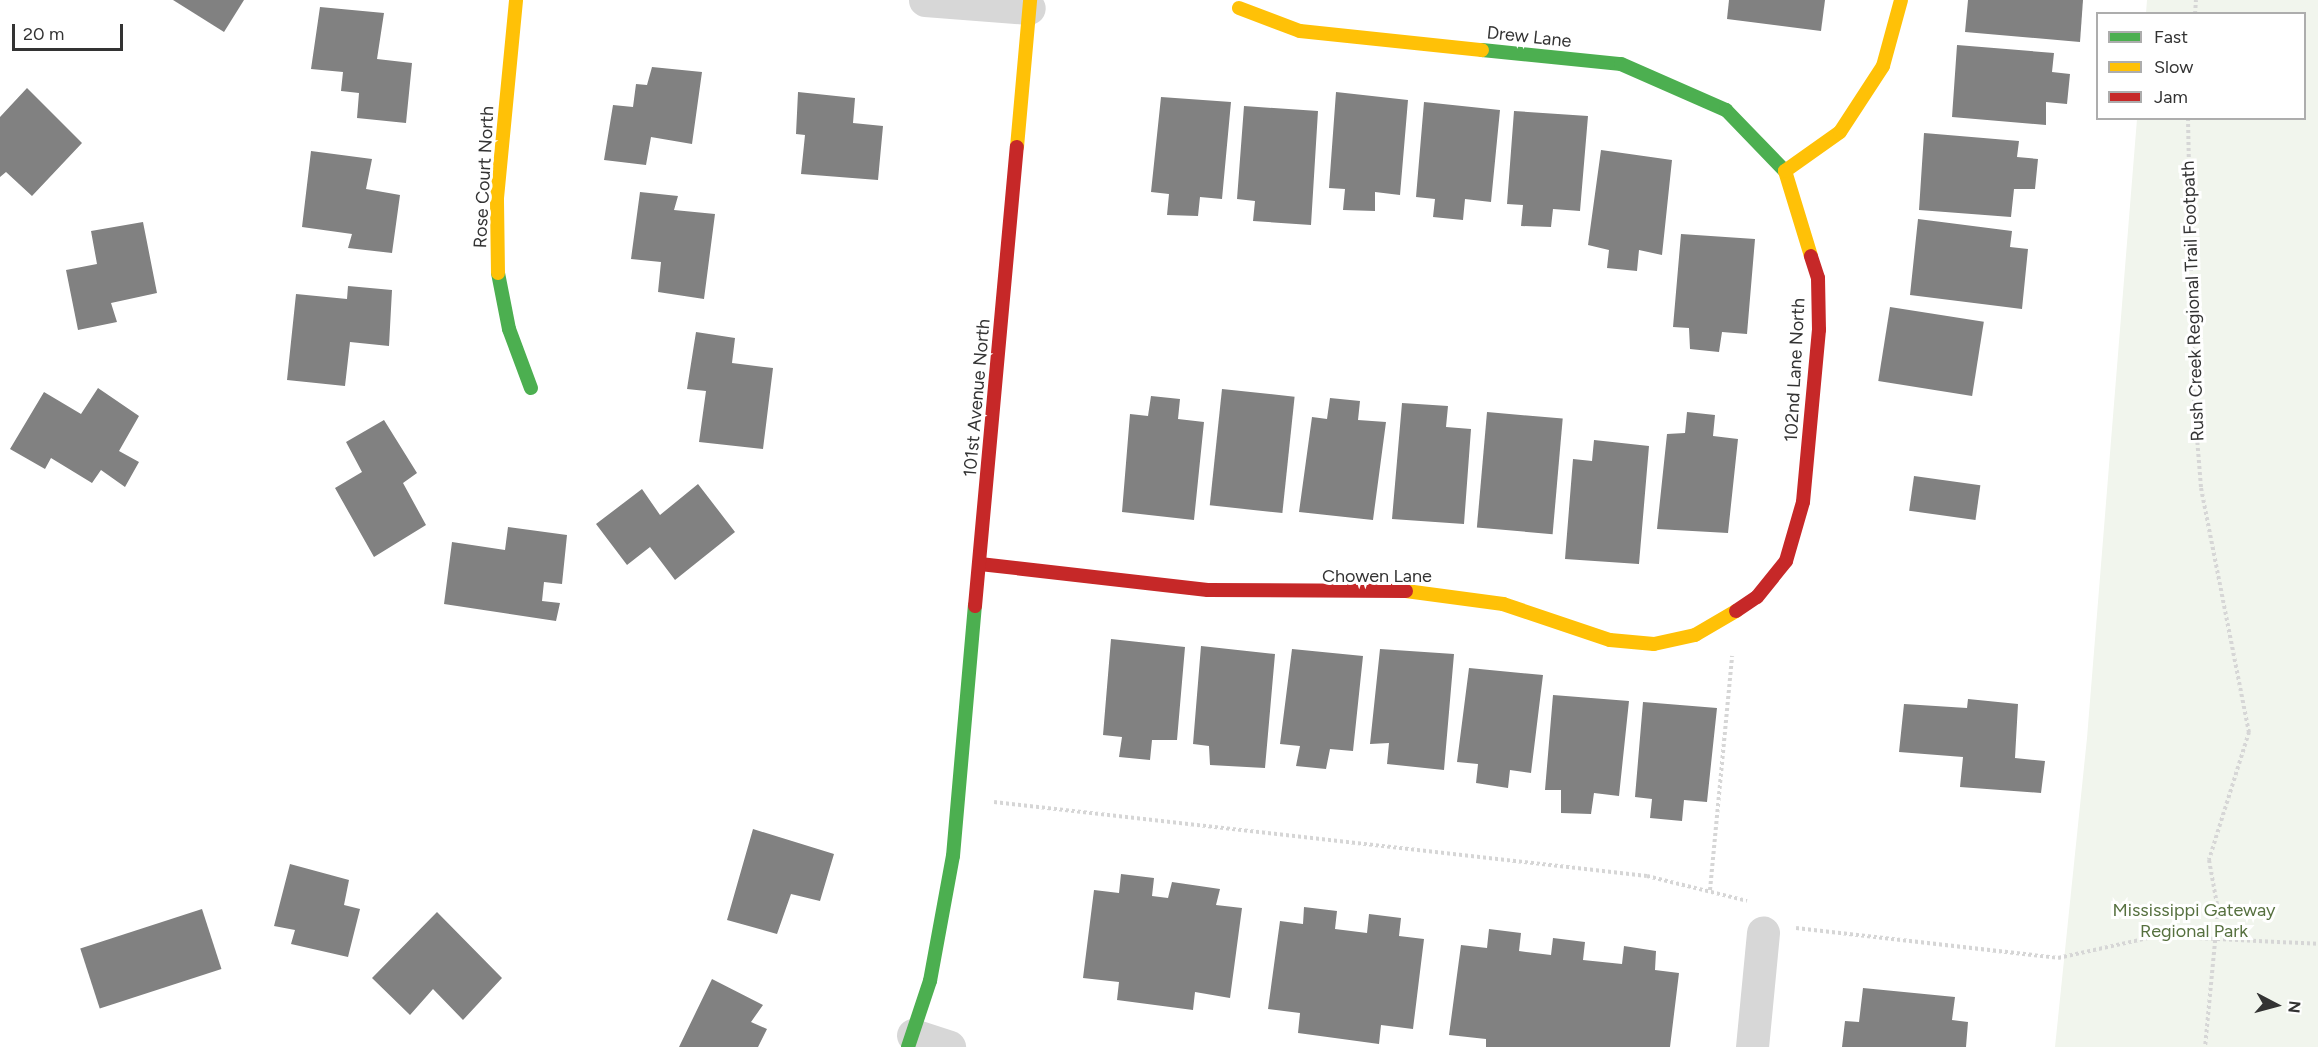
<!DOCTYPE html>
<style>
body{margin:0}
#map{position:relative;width:2318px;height:1047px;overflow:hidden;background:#fff;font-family:Figtree,sans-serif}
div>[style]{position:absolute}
.green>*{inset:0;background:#f1f5ed}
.building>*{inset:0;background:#818181;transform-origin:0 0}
.path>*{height:4px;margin-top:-2px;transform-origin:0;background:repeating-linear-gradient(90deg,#d6d6d6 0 3px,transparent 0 6px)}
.street>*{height:33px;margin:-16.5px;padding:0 16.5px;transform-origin:16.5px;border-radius:16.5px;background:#d7d7d7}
.fast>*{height:14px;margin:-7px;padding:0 7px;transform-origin:7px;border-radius:7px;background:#4caf50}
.slow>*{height:14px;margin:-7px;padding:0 7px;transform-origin:7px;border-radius:7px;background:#ffc107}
.jam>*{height:14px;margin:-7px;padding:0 7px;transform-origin:7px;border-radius:7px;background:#c62828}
span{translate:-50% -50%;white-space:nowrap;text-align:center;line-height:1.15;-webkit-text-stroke:6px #fff;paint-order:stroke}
.street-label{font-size:18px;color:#333}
.park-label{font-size:18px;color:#56703f}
.legend{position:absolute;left:2096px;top:12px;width:210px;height:108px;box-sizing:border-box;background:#fff;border:2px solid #adadad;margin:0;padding:8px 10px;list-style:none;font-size:18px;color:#333}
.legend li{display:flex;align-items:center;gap:12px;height:30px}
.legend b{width:30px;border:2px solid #adadad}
.north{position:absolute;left:2246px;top:975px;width:60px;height:60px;-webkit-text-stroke:4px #fff;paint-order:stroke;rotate:96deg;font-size:16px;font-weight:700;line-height:24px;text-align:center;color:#333}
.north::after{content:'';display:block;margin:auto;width:21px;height:27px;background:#333;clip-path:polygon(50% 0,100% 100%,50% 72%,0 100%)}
.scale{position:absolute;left:12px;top:24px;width:111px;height:27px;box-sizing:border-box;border:3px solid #333;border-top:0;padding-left:8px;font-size:18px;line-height:21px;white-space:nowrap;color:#333;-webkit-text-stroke:4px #fff;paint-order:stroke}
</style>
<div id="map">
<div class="green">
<div style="clip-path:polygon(2147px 0,2318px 0,2318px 1047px,2055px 1047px,2087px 738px,2137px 119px,2304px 118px,2304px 14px,2146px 13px)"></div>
</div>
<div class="building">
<div style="clip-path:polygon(173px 0,244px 0,224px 32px)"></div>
<div style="clip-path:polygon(1729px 0,1825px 0,1821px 31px,1727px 19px)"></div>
<div style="clip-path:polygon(1968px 0,2083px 0,2080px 42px,1965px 32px)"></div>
<div style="clip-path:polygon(320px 7px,384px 13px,377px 59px,412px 63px,406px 123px,357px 118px,359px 93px,341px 91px,343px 72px,311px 69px)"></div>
<div style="clip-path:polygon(1957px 45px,2054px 53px,2052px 72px,2070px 74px,2067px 104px,2046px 102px,2046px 125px,1952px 117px)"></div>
<div style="clip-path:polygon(652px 67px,702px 72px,692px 144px,651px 137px,646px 165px,604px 160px,613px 105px,633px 107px,636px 84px,647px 85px)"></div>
<div style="clip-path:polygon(27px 88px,82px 143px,32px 196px,6px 172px,0 177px,0 117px)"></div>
<div style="clip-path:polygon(798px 92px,855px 98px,853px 123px,883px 126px,878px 180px,801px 174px,805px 135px,796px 134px)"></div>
<div style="clip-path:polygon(1336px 92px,1408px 100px,1400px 195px,1375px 192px,1375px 211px,1343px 210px,1345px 189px,1329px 188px)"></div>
<div style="clip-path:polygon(1161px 97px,1231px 102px,1222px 199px,1200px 197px,1198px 216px,1167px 215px,1169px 194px,1151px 192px)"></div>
<div style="clip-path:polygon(1424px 102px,1500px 110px,1491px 202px,1465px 199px,1463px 220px,1433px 217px,1435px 199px,1416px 197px)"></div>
<div style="clip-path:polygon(1244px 106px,1318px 111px,1311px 225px,1253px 221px,1255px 201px,1237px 199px)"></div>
<div style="clip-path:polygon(1514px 111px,1588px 116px,1580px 211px,1553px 209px,1551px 227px,1521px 226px,1523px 205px,1507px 204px)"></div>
<div style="clip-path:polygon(1924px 133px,2019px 141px,2017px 157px,2038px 159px,2035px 189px,2014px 189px,2011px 217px,1919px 210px)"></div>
<div style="clip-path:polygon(1601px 150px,1672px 160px,1662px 255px,1639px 250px,1637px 271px,1607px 268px,1609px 250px,1588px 245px)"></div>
<div style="clip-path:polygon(311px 151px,372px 159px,366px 189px,400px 195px,392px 253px,348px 248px,352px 234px,302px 227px)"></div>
<div style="clip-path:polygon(640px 192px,678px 196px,674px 210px,715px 214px,704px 299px,658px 292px,661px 262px,631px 259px)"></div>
<div style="clip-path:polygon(1918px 219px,2012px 231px,2010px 247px,2028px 249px,2022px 309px,1910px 295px)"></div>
<div style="clip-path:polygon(143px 222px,157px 293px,111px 303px,117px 322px,78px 330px,66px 270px,97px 264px,91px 231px)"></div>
<div style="clip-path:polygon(1681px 234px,1755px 239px,1747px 334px,1722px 332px,1719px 352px,1690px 349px,1689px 328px,1673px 327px)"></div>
<div style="clip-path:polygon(348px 286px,392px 290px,389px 346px,350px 342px,345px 386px,287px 380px,296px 294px,347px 299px)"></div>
<div style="left:1890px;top:307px;width:95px;height:75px;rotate:9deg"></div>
<div style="clip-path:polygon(696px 332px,735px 338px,732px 363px,773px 368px,763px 449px,699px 442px,706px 391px,687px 389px)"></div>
<div style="clip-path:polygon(98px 388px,139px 416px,119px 451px,139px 462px,125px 487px,101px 470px,92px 483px,51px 458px,45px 469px,10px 449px,44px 392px,81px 414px)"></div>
<div style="left:1222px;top:389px;width:73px;height:117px;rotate:6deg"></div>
<div style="clip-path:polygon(1151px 396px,1180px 399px,1178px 419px,1204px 422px,1194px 520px,1122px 512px,1130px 414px,1148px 416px)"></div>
<div style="clip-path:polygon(1330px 398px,1360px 401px,1358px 420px,1386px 422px,1373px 520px,1299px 512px,1312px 417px,1327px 419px)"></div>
<div style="clip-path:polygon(1402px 403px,1448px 406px,1446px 427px,1471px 429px,1464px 524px,1392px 519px)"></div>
<div style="left:1487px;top:412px;width:76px;height:116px;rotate:5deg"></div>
<div style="clip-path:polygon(1687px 412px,1715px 415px,1713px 436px,1738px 439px,1728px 533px,1657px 529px,1667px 434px,1685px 433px)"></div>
<div style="clip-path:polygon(384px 420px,417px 473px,403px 483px,426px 525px,374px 557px,335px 488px,362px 472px,346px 442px)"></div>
<div style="clip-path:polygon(1594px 440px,1649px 446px,1639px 564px,1565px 559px,1573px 459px,1592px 461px)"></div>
<div style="left:1914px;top:476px;width:67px;height:35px;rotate:8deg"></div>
<div style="clip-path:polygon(698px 484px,735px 532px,675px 580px,650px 547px,627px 565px,596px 524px,642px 489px,660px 515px)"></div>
<div style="clip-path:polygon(508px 527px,567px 535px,562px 584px,544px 582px,542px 601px,560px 603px,556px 621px,444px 604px,452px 542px,505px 550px)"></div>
<div style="clip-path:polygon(1111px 639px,1185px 647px,1177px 740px,1152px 740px,1150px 760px,1119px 757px,1122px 737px,1103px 735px)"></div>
<div style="clip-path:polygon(1201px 646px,1275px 654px,1265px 768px,1210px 765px,1209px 746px,1193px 744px)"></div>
<div style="clip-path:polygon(1292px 649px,1363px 656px,1353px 751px,1330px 749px,1326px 769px,1296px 766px,1300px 746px,1280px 744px)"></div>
<div style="clip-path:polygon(1380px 649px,1454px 654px,1444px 770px,1387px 764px,1389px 743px,1370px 744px)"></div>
<div style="clip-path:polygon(1469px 668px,1543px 675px,1531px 773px,1510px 770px,1508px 788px,1476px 783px,1478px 764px,1457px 762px)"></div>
<div style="clip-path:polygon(1553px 695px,1629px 701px,1619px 796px,1594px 793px,1591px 814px,1561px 813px,1561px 790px,1545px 790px)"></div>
<div style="clip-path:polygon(1968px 699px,2018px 704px,2015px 758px,2045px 761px,2041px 793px,1960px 787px,1963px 757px,1899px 752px,1904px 704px,1967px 708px)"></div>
<div style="clip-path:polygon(1643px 702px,1717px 708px,1707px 802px,1684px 800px,1682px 821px,1650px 818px,1652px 799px,1635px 797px)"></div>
<div style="clip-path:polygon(753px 829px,834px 854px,820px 901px,791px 894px,777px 934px,727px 920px)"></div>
<div style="clip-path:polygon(290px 864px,349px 880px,344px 905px,360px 909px,348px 957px,291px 944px,295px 930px,274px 926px)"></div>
<div style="clip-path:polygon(1121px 874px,1154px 878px,1152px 896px,1168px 898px,1172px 882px,1220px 889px,1216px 905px,1242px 908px,1230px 998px,1195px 992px,1193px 1010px,1117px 1000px,1119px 982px,1083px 978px,1094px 890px,1119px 893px)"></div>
<div style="clip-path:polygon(1304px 907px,1337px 911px,1335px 929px,1367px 933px,1369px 914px,1401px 918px,1399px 936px,1424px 939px,1413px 1029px,1381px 1025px,1379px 1044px,1298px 1033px,1300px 1013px,1268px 1009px,1280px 921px,1303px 924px)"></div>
<div style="left:202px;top:909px;width:63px;height:128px;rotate:72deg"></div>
<div style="clip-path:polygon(437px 912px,502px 978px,463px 1020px,433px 989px,410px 1015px,372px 978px)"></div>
<div style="clip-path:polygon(1489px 929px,1521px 933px,1519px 951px,1551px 955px,1553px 938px,1585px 942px,1583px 960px,1622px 964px,1624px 946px,1656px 951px,1655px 970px,1679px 973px,1670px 1047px,1486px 1047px,1486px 1039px,1449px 1035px,1461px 945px,1487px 948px)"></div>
<div style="clip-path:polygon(712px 979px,763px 1005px,751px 1022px,767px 1029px,758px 1047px,679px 1047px)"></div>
<div style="clip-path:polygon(1863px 988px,1955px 997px,1952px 1020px,1968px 1022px,1966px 1047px,1842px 1047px,1845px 1021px,1859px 1022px)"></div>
</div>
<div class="path">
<div style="left:2195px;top:14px;width:14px;rotate:-86deg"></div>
<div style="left:2188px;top:118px;width:270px;rotate:88.9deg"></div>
<div style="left:2193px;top:388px;width:100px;rotate:85.4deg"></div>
<div style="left:2201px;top:488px;width:249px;rotate:78.9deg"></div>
<div style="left:2249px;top:732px;width:134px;rotate:107.4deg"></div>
<div style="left:2209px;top:860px;width:51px;rotate:79.8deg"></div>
<div style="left:2218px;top:910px;width:138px;rotate:95.4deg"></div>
<div style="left:994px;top:802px;width:657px;rotate:6.47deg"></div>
<div style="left:1647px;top:876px;width:103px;rotate:14deg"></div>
<div style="left:1710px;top:890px;width:235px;rotate:-84.6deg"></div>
<div style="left:1796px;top:928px;width:264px;rotate:6.5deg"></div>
<div style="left:2058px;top:958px;width:101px;rotate:-12.5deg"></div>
<div style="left:2157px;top:936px;width:161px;rotate:2.8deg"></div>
</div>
<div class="street">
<div style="left:925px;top:0;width:104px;rotate:4.4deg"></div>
<div style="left:913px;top:1035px;width:38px;rotate:18deg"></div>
<div style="left:1752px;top:1047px;width:115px;rotate:-84.5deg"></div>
</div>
<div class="fast">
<div style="left:1482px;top:50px;width:140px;rotate:5.8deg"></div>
<div style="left:1621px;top:64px;width:115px;rotate:23.7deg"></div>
<div style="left:1726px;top:110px;width:85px;rotate:46deg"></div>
<div style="left:498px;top:273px;width:57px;rotate:78.9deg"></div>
<div style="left:509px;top:329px;width:63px;rotate:69.6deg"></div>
<div style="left:908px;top:1047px;width:70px;rotate:-71.6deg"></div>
<div style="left:930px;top:981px;width:127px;rotate:-79.6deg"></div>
<div style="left:953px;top:856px;width:251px;rotate:-85deg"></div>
</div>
<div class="slow">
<div style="left:1239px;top:8px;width:65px;rotate:20.7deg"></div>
<div style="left:1300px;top:31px;width:183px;rotate:6deg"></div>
<div style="left:1017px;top:147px;width:148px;rotate:-84.9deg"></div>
<div style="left:1811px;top:256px;width:89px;rotate:-107deg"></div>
<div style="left:1785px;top:171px;width:67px;rotate:-35.3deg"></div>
<div style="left:1840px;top:132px;width:79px;rotate:-56.9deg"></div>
<div style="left:1883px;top:66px;width:68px;rotate:-74.7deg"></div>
<div style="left:498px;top:273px;width:75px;rotate:-90.8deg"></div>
<div style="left:497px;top:198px;width:199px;rotate:-84.5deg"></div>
<div style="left:1406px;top:591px;width:98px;rotate:7.6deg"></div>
<div style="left:1503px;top:604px;width:113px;rotate:18.6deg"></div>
<div style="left:1610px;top:640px;width:44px;rotate:5.2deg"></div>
<div style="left:1654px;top:644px;width:42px;rotate:-12.4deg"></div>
<div style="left:1695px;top:635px;width:48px;rotate:-30.3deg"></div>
</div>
<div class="jam">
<div style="left:980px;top:564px;width:229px;rotate:6.5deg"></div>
<div style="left:1208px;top:590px;width:198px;rotate:0.3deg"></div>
<div style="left:975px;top:606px;width:461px;rotate:-84.8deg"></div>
<div style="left:1736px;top:611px;width:25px;rotate:-34deg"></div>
<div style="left:1757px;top:597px;width:46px;rotate:-51.1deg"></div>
<div style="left:1786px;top:561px;width:61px;rotate:-73.9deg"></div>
<div style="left:1803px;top:502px;width:173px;rotate:-84.7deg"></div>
<div style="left:1819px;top:330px;width:52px;rotate:-91.1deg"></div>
<div style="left:1818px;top:278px;width:23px;rotate:-108deg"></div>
</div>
<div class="street-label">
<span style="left:1529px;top:37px;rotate:6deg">Drew Lane</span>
<span style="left:484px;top:177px;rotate:-87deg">Rose Court North</span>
<span style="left:2193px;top:301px;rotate:-92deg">Rush Creek Regional Trail Footpath</span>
<span style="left:1795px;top:370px;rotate:-87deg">102nd Lane North</span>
<span style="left:977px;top:398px;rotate:-85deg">101st Avenue North</span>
<span style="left:1377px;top:576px">Chowen Lane</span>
</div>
<div class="park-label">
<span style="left:2194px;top:921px">Mississippi Gateway<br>Regional Park</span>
</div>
<ul class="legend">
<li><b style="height:8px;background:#4caf50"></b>Fast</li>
<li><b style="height:8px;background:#ffc107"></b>Slow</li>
<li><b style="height:8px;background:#c62828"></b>Jam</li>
</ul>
<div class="north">N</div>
<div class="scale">20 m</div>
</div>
